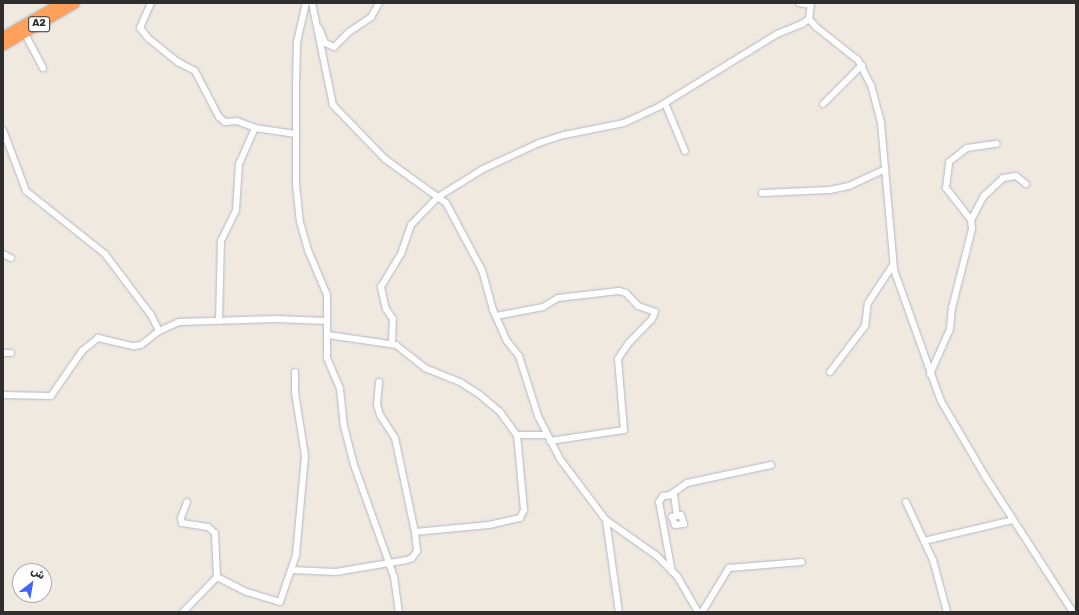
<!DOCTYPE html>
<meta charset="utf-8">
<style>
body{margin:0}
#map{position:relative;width:1079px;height:615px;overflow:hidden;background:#f0e9e0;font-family:Rubik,Cairo,sans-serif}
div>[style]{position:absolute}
.roads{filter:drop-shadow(0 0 1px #b4b6c2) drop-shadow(0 0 1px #b4b6c2)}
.minor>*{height:6px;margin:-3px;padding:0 3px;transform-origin:3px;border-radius:3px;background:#fff}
.highway>*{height:9px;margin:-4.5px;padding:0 4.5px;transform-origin:4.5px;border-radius:4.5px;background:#ffa05b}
span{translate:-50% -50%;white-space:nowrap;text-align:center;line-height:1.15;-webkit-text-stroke:4px #fff;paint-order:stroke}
.shield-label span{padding:1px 3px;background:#fff;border:1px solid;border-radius:3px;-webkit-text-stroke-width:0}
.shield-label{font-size:10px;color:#2e2e2e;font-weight:700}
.frame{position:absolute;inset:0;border:4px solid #2e2e2e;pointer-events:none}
.north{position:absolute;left:12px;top:563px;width:40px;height:40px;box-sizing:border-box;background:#fff;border:1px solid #ababab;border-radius:50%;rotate:31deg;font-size:11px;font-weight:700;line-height:16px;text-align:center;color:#2e2e2e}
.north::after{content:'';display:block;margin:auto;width:14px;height:18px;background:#3d64ff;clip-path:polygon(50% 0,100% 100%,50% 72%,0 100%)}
</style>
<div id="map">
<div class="roads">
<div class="minor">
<div style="left:151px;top:3px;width:27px;rotate:114deg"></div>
<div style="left:140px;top:28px;width:13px;rotate:51deg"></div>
<div style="left:148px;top:38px;width:38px;rotate:39deg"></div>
<div style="left:178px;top:62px;width:19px;rotate:28deg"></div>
<div style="left:195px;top:71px;width:52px;rotate:62.4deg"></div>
<div style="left:219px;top:117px;width:8px;rotate:40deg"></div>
<div style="left:225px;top:122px;width:12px;rotate:-5deg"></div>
<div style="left:237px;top:121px;width:19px;rotate:21deg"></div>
<div style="left:255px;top:128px;width:41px;rotate:8.3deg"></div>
<div style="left:306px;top:3px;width:40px;rotate:103deg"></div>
<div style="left:297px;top:42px;width:45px;rotate:91.3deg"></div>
<div style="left:296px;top:87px;width:98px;rotate:90deg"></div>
<div style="left:296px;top:185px;width:37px;rotate:84deg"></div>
<div style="left:300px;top:222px;width:29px;rotate:74deg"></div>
<div style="left:308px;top:250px;width:49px;rotate:67.1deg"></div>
<div style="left:327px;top:295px;width:63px;rotate:90deg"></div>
<div style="left:327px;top:358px;width:34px;rotate:67deg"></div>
<div style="left:340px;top:389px;width:37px;rotate:84deg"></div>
<div style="left:344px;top:426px;width:40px;rotate:75.6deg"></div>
<div style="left:354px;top:465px;width:119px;rotate:70.3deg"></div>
<div style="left:394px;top:577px;width:35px;rotate:82deg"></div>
<div style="left:312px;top:3px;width:104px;rotate:78.4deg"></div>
<div style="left:333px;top:105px;width:75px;rotate:46.1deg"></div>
<div style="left:385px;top:159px;width:75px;rotate:35.8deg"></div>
<div style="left:446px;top:203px;width:76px;rotate:61.8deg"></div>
<div style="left:482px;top:270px;width:41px;rotate:74.6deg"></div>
<div style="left:493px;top:310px;width:34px;rotate:66deg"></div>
<div style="left:507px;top:341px;width:19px;rotate:51deg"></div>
<div style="left:519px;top:356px;width:63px;rotate:72.4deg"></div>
<div style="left:538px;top:416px;width:48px;rotate:62.9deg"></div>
<div style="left:560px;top:459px;width:76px;rotate:53deg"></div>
<div style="left:606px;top:520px;width:62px;rotate:35.2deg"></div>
<div style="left:657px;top:556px;width:28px;rotate:45deg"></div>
<div style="left:677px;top:576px;width:42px;rotate:59.7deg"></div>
<div style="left:799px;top:3px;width:11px;rotate:10deg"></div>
<div style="left:809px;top:19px;width:11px;rotate:49deg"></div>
<div style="left:816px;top:27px;width:53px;rotate:38.2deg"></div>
<div style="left:858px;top:60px;width:28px;rotate:63deg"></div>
<div style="left:871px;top:85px;width:39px;rotate:75deg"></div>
<div style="left:881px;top:123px;width:148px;rotate:84.9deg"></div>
<div style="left:894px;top:270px;width:139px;rotate:70.3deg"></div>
<div style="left:941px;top:401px;width:87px;rotate:59.6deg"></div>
<div style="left:985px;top:476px;width:162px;rotate:57.1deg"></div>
<div style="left:319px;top:28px;width:16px;rotate:68deg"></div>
<div style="left:325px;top:43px;width:10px;rotate:24deg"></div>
<div style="left:334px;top:47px;width:21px;rotate:-45deg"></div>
<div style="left:349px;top:32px;width:27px;rotate:-34deg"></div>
<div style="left:371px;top:17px;width:16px;rotate:-60deg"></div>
<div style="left:24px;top:32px;width:41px;rotate:62.2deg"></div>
<div style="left:665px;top:103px;width:52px;rotate:67.4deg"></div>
<div style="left:823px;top:104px;width:55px;rotate:-45deg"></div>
<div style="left:3px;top:130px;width:65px;rotate:69.3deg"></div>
<div style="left:26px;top:191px;width:101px;rotate:38.6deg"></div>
<div style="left:105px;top:254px;width:76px;rotate:53deg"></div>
<div style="left:151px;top:315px;width:18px;rotate:63deg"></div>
<div style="left:762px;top:193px;width:68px;rotate:-2.5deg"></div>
<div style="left:830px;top:190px;width:19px;rotate:-12deg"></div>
<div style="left:849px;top:186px;width:40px;rotate:-25deg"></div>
<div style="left:971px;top:220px;width:27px;rotate:-62deg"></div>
<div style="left:984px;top:196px;width:26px;rotate:-43deg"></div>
<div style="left:1003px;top:178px;width:13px;rotate:-9deg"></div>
<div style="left:1016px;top:176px;width:13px;rotate:39deg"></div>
<div style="left:3px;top:254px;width:9px;rotate:27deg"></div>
<div style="left:496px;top:316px;width:48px;rotate:-10.8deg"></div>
<div style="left:543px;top:307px;width:17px;rotate:-31deg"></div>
<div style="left:558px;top:298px;width:61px;rotate:-6.5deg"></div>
<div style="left:619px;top:291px;width:7px;rotate:16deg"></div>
<div style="left:626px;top:293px;width:18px;rotate:47deg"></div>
<div style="left:638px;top:306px;width:18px;rotate:19deg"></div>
<div style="left:655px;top:312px;width:8px;rotate:113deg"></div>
<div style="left:652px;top:319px;width:35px;rotate:134deg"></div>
<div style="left:628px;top:344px;width:18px;rotate:124deg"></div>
<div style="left:618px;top:359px;width:71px;rotate:85.2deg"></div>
<div style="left:624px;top:430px;width:75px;rotate:171.5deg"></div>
<div style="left:219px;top:321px;width:80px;rotate:-88.6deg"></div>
<div style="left:221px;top:241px;width:34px;rotate:-64deg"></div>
<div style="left:236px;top:210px;width:46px;rotate:-86.3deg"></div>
<div style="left:239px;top:164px;width:39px;rotate:-66deg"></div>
<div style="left:328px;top:335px;width:69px;rotate:8.4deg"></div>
<div style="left:396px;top:345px;width:37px;rotate:38deg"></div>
<div style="left:425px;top:368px;width:38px;rotate:22deg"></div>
<div style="left:460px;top:382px;width:24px;rotate:33deg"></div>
<div style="left:480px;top:395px;width:26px;rotate:40deg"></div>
<div style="left:500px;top:412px;width:29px;rotate:54deg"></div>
<div style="left:392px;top:343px;width:24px;rotate:-88deg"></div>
<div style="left:393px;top:319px;width:12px;rotate:-125deg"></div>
<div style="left:386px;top:309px;width:23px;rotate:-103deg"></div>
<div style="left:381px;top:287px;width:39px;rotate:-59deg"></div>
<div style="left:401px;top:254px;width:31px;rotate:-71deg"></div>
<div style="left:411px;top:225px;width:39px;rotate:-46deg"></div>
<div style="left:438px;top:197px;width:53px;rotate:-31.9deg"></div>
<div style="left:483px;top:169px;width:62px;rotate:-24.9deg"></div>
<div style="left:539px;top:143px;width:26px;rotate:-18deg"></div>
<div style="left:564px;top:135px;width:61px;rotate:-11.3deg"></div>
<div style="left:624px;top:123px;width:40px;rotate:-25deg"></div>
<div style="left:660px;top:106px;width:137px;rotate:-31.6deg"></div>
<div style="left:777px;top:34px;width:27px;rotate:-22deg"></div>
<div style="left:802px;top:24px;width:9px;rotate:-36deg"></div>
<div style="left:809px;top:19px;width:16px;rotate:-83deg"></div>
<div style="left:3px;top:353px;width:8px"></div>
<div style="left:830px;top:372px;width:58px;rotate:-52.7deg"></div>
<div style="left:865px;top:326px;width:23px;rotate:-83deg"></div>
<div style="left:868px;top:303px;width:45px;rotate:-56.7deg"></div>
<div style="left:930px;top:374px;width:49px;rotate:-66deg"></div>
<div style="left:950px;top:329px;width:21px;rotate:-85deg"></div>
<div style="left:952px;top:308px;width:81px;rotate:-75.8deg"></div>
<div style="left:972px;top:229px;width:9px;rotate:-96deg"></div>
<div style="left:971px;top:220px;width:41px;rotate:-128deg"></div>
<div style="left:946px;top:188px;width:26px;rotate:-83deg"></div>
<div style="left:949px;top:162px;width:23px;rotate:-38deg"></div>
<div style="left:967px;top:148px;width:30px;rotate:-8deg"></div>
<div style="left:379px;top:382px;width:23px;rotate:95deg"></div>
<div style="left:377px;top:405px;width:10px;rotate:73deg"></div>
<div style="left:380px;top:415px;width:27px;rotate:57deg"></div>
<div style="left:395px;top:438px;width:96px;rotate:78deg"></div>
<div style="left:3px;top:395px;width:48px;rotate:1.2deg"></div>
<div style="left:51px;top:396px;width:55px;rotate:-55.4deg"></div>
<div style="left:82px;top:351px;width:21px;rotate:-39deg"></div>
<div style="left:98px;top:338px;width:37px;rotate:13deg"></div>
<div style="left:134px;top:346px;width:7px;rotate:-8deg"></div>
<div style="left:141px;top:345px;width:23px;rotate:-38deg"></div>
<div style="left:159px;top:331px;width:22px;rotate:-24deg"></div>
<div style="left:179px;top:322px;width:97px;rotate:-1.8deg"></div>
<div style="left:276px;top:319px;width:51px;rotate:2.2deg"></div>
<div style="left:670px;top:495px;width:21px;rotate:-35deg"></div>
<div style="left:687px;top:483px;width:86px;rotate:-12.1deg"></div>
<div style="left:187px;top:502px;width:17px;rotate:111deg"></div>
<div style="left:181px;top:518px;width:5px;rotate:79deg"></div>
<div style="left:182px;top:523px;width:26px;rotate:9deg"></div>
<div style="left:208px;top:527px;width:9px;rotate:41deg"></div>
<div style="left:215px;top:533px;width:44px;rotate:87.4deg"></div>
<div style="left:906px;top:502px;width:43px;rotate:65.2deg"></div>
<div style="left:924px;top:541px;width:91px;rotate:-13.3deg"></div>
<div style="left:606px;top:520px;width:93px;rotate:82deg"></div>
<div style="left:924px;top:541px;width:21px;rotate:65deg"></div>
<div style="left:933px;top:560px;width:54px;rotate:74.9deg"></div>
<div style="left:292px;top:570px;width:44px;rotate:2.6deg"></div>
<div style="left:336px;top:572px;width:72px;rotate:-9.6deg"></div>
<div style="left:407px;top:560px;width:5px;rotate:-22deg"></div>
<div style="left:412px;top:558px;width:9px;rotate:-54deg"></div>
<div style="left:417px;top:551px;width:19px;rotate:-96deg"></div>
<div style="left:415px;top:532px;width:74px;rotate:-5.4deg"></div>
<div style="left:489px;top:525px;width:32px;rotate:-13deg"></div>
<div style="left:520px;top:518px;width:9px;rotate:-63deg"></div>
<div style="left:524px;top:510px;width:75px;rotate:-95.3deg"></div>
<div style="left:517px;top:435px;width:30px"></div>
<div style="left:672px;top:572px;width:71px;rotate:-100.5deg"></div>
<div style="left:659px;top:502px;width:7px;rotate:-56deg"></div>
<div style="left:663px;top:496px;width:11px;rotate:-5deg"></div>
<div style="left:674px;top:495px;width:21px;rotate:82deg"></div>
<div style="left:677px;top:516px;width:4px;rotate:-14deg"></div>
<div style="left:681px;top:515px;width:9px;rotate:72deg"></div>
<div style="left:684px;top:524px;width:9px;rotate:174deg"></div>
<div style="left:675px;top:525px;width:9px;rotate:-111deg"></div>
<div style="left:672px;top:517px;width:5px;rotate:-11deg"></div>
<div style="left:183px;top:612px;width:49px;rotate:-45.8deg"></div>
<div style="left:217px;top:577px;width:34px;rotate:27deg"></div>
<div style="left:247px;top:592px;width:34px;rotate:17deg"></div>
<div style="left:280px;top:602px;width:50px;rotate:-71.2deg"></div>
<div style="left:296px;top:555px;width:99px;rotate:-84.8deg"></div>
<div style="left:305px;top:456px;width:65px;rotate:-98.9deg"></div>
<div style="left:295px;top:392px;width:20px;rotate:-90deg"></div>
<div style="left:702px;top:612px;width:52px;rotate:-58.5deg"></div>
<div style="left:729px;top:568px;width:73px;rotate:-4.7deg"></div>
</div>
<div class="highway">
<div style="left:3px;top:36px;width:66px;rotate:-30.1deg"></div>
<div style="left:3px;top:45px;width:83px;rotate:-30.3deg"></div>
</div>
</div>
<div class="shield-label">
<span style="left:39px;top:24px">A2</span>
</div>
<div class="frame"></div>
<div class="north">ش</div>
</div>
